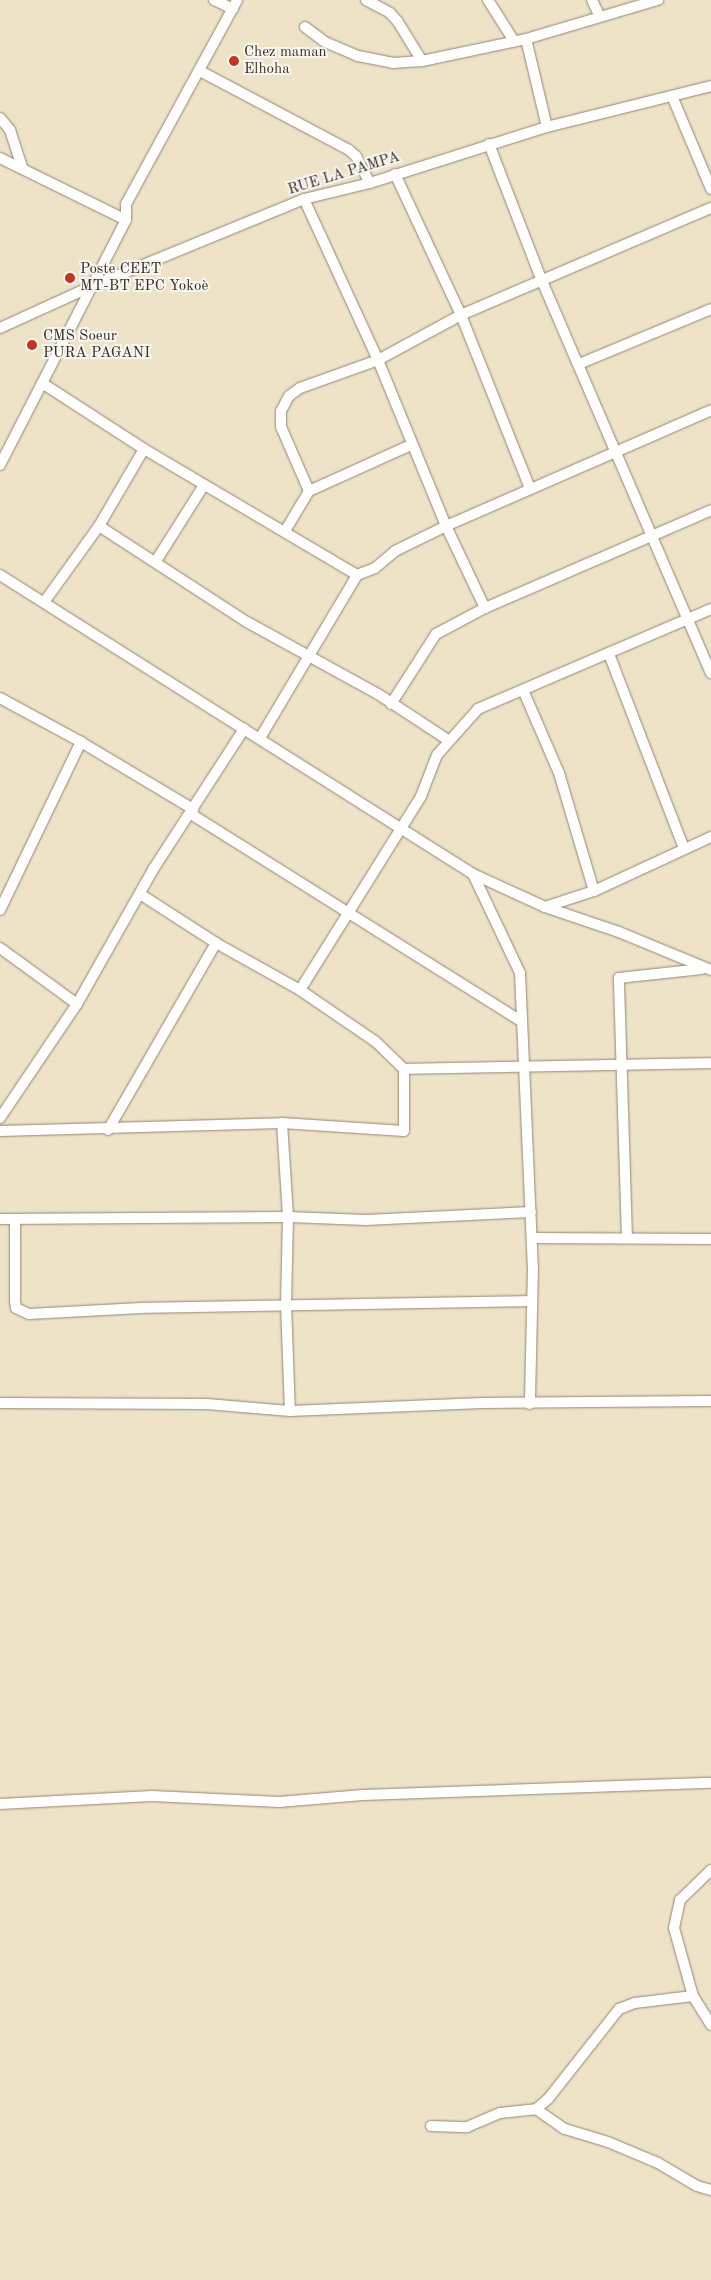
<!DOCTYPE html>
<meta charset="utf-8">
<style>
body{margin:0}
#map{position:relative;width:711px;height:2280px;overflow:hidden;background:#eee3c7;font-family:"Old Standard TT",serif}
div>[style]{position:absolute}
.roads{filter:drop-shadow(0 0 1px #948672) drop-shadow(0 0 1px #948672)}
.minor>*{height:10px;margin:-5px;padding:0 5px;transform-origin:5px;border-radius:5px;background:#fff}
.dots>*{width:14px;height:14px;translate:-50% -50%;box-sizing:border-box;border:2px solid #f6f6f2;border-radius:50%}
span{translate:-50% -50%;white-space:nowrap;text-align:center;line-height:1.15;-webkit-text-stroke:4px #f6f6f2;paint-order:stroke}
.poi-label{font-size:15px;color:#3b2a1e}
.left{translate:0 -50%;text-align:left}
.street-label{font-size:15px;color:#3b2a1e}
</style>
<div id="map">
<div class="roads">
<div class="minor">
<div style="left:214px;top:0;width:21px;rotate:25deg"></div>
<div style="left:366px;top:0;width:27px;rotate:28deg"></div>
<div style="left:390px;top:13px;width:12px;rotate:48deg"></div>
<div style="left:398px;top:22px;width:46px;rotate:58.4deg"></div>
<div style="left:488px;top:0;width:49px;rotate:57.6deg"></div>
<div style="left:592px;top:0;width:17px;rotate:65deg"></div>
<div style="left:305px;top:27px;width:25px;rotate:37deg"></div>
<div style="left:325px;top:42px;width:36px;rotate:23deg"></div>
<div style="left:358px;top:56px;width:36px;rotate:11deg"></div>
<div style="left:393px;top:63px;width:29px;rotate:-4deg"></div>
<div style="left:422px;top:61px;width:106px;rotate:-11.9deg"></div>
<div style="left:526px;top:39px;width:138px;rotate:-16.5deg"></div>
<div style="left:526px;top:39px;width:90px;rotate:76.6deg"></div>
<div style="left:200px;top:71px;width:169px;rotate:27.9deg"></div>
<div style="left:349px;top:150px;width:9px;rotate:41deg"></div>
<div style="left:356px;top:156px;width:30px;rotate:63deg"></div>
<div style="left:672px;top:96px;width:101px;rotate:67.2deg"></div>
<div style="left:0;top:118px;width:16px;rotate:50deg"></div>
<div style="left:10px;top:130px;width:39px;rotate:72deg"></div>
<div style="left:489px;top:144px;width:147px;rotate:68.9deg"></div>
<div style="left:542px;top:281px;width:427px;rotate:66.7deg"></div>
<div style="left:0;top:158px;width:140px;rotate:26.2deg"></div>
<div style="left:395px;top:174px;width:156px;rotate:64.9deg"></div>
<div style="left:461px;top:315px;width:186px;rotate:68.3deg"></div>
<div style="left:304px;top:199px;width:177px;rotate:65.3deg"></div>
<div style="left:378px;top:360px;width:179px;rotate:67.7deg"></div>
<div style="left:446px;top:526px;width:91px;rotate:64.6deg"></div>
<div style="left:0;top:328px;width:101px;rotate:-24.5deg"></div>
<div style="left:92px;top:286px;width:229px;rotate:-22.3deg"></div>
<div style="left:304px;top:199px;width:68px;rotate:-13.6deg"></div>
<div style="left:370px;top:183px;width:186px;rotate:-17.6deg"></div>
<div style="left:547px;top:127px;width:169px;rotate:-14deg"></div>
<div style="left:579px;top:364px;width:143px;rotate:-22.6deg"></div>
<div style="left:42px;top:383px;width:121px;rotate:32.9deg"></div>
<div style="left:144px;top:449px;width:89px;rotate:120.3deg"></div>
<div style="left:99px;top:526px;width:92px;rotate:125.8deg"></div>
<div style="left:144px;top:449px;width:247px;rotate:30.6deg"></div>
<div style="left:0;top:465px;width:276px;rotate:-62.8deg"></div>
<div style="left:126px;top:220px;width:16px;rotate:-90deg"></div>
<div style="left:126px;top:204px;width:232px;rotate:-61.4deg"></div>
<div style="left:309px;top:491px;width:70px;rotate:-113.6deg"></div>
<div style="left:281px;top:427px;width:16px;rotate:-90deg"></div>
<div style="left:281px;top:411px;width:17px;rotate:-62deg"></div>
<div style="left:289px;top:396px;width:14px;rotate:-36deg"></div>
<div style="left:300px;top:388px;width:83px;rotate:-19.7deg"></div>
<div style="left:378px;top:360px;width:94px;rotate:-28.5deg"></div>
<div style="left:461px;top:315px;width:272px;rotate:-23.2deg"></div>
<div style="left:99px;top:526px;width:176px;rotate:33deg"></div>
<div style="left:247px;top:622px;width:149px;rotate:28.8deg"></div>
<div style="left:378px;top:694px;width:84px;rotate:33.3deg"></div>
<div style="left:285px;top:531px;width:47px;rotate:-59deg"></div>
<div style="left:309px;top:491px;width:112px;rotate:-24.3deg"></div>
<div style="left:156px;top:561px;width:90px;rotate:-57.7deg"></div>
<div style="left:0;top:575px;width:560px;rotate:32.3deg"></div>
<div style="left:473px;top:874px;width:79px;rotate:24.6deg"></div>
<div style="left:545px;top:907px;width:78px;rotate:18.7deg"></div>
<div style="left:619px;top:932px;width:100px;rotate:22.4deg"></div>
<div style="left:609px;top:654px;width:208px;rotate:68.9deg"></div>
<div style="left:523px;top:690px;width:90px;rotate:66.6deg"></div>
<div style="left:559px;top:773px;width:123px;rotate:73.5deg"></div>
<div style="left:0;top:698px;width:92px;rotate:28.5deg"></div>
<div style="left:391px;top:704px;width:83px;rotate:-57.3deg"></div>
<div style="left:436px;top:634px;width:55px;rotate:-28deg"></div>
<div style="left:485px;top:608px;width:246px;rotate:-23.4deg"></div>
<div style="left:260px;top:738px;width:190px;rotate:-59.2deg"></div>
<div style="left:357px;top:575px;width:19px;rotate:-21deg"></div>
<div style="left:375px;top:568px;width:26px;rotate:-40deg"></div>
<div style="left:395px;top:551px;width:57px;rotate:-26.1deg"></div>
<div style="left:446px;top:526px;width:289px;rotate:-23.6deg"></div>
<div style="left:191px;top:814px;width:388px;rotate:32.1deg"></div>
<div style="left:473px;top:874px;width:110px;rotate:64.6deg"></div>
<div style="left:520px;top:973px;width:294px;rotate:87.5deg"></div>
<div style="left:533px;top:1267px;width:137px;rotate:91.3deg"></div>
<div style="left:140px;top:894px;width:90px;rotate:32.8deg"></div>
<div style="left:216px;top:943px;width:96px;rotate:29.2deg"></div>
<div style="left:300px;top:990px;width:92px;rotate:34.4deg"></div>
<div style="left:376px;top:1042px;width:39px;rotate:44deg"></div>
<div style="left:545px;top:907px;width:52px;rotate:-18.1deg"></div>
<div style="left:594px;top:891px;width:129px;rotate:-24.8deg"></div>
<div style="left:0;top:910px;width:187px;rotate:-64.3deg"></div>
<div style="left:81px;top:742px;width:131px;rotate:30.9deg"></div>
<div style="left:0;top:948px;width:95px;rotate:36deg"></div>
<div style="left:300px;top:990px;width:229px;rotate:-58deg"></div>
<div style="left:421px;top:796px;width:44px;rotate:-68.7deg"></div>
<div style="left:437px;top:755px;width:62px;rotate:-48.3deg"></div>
<div style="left:478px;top:709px;width:254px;rotate:-23.2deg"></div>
<div style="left:0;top:1118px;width:138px;rotate:-56deg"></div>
<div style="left:77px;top:1004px;width:156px;rotate:-60.5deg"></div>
<div style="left:154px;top:868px;width:166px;rotate:-57.1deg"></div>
<div style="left:282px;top:1123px;width:94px;rotate:86.3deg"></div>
<div style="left:288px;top:1217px;width:87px;rotate:91.3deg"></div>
<div style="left:286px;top:1304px;width:107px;rotate:87.9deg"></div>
<div style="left:108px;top:1130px;width:216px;rotate:-60deg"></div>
<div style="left:0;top:1131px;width:282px;rotate:-1.6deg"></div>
<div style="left:282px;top:1123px;width:122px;rotate:3.8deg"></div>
<div style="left:404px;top:1131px;width:62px;rotate:-90deg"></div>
<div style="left:404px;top:1069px;width:307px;rotate:-1.1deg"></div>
<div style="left:0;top:1219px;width:288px;rotate:-0.4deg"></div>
<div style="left:288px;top:1217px;width:78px;rotate:2.2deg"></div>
<div style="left:366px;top:1220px;width:165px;rotate:-2.8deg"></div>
<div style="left:15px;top:1219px;width:82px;rotate:90deg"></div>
<div style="left:15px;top:1301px;width:7px;rotate:82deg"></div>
<div style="left:16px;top:1308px;width:14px;rotate:25deg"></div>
<div style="left:29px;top:1314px;width:112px;rotate:-3.1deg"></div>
<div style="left:141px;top:1308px;width:390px;rotate:-1deg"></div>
<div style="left:532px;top:1238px;width:179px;rotate:0.3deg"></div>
<div style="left:627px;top:1238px;width:260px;rotate:-91.8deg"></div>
<div style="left:619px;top:978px;width:83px;rotate:-6.2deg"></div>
<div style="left:0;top:1403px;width:207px;rotate:0.3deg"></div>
<div style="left:207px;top:1404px;width:83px;rotate:4.8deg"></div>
<div style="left:290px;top:1411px;width:192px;rotate:-2.4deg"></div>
<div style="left:482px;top:1403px;width:229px;rotate:-0.5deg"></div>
<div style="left:0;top:1804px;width:152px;rotate:-3deg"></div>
<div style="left:152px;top:1796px;width:127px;rotate:2.7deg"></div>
<div style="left:279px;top:1802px;width:84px;rotate:-4.8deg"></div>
<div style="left:363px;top:1795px;width:348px;rotate:-2deg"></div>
<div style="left:693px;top:1996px;width:71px;rotate:-105.6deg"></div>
<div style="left:674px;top:1928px;width:29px;rotate:-78deg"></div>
<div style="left:680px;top:1900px;width:43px;rotate:-44.1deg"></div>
<div style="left:536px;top:2109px;width:35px;rotate:35deg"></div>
<div style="left:565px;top:2129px;width:45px;rotate:16.8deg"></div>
<div style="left:608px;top:2142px;width:54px;rotate:22.8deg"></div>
<div style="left:658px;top:2163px;width:45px;rotate:30.5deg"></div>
<div style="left:697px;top:2186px;width:15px;rotate:16deg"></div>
<div style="left:431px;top:2126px;width:36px;rotate:2deg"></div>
<div style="left:467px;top:2127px;width:36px;rotate:-23deg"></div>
<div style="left:500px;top:2113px;width:36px;rotate:-6deg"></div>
<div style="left:536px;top:2109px;width:16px;rotate:-40deg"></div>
<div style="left:548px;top:2099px;width:115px;rotate:-51.7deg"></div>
<div style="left:619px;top:2009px;width:17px;rotate:-21deg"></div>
<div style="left:635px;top:2003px;width:58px;rotate:-6.9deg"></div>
<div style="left:693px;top:1996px;width:34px;rotate:58deg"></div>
</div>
</div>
<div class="dots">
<div style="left:234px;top:61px;background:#c8321e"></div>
<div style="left:70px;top:278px;background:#c8321e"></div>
<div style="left:32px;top:345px;background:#c8321e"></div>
</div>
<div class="poi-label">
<span class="left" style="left:244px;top:61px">Chez maman<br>Elhoha</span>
<span class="left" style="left:80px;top:278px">Poste CEET<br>MT-BT EPC Yokoè</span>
<span class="left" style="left:43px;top:345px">CMS Soeur<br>PURA PAGANI</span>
</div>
<div class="street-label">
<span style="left:344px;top:174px;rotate:-17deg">RUE LA PAMPA</span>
</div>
</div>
